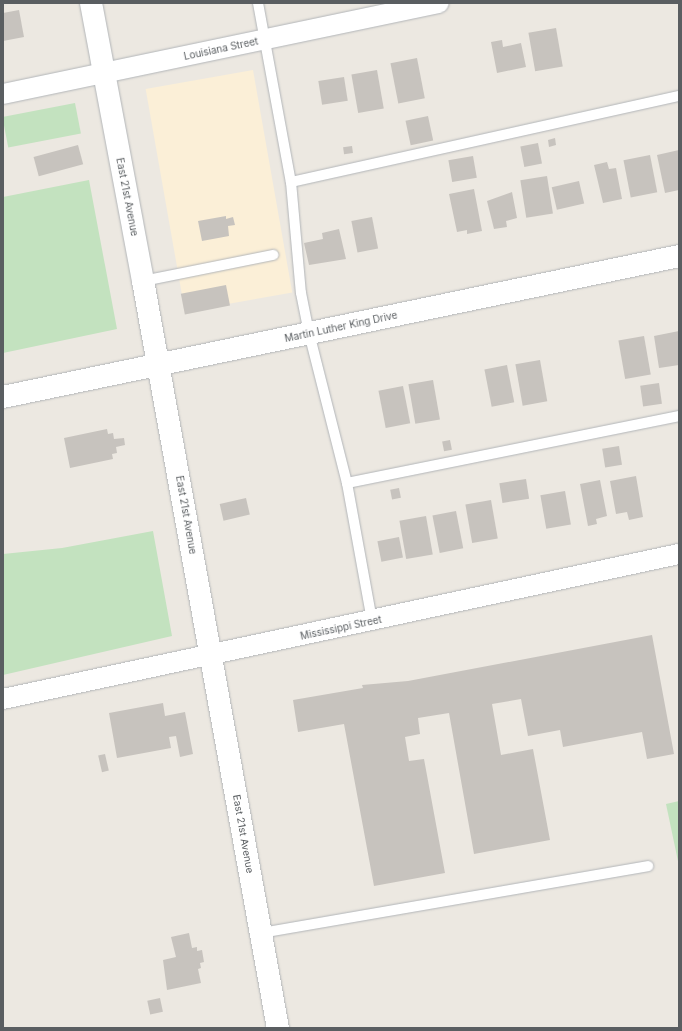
<!DOCTYPE html>
<style>
body{margin:0}
#map{position:relative;width:682px;height:1031px;overflow:hidden;background:#ece8e1;font-family:Inter,sans-serif}
div>[style]{position:absolute}
.commercial>*{inset:0;background:#fbefd7;transform-origin:0 0}
.green>*{inset:0;background:#c3e2bf;transform-origin:0 0}
.building>*{inset:0;background:#c7c3be;transform-origin:0 0}
.roads{filter:drop-shadow(0 0 1px #b2b5b8) drop-shadow(0 0 1px #b2b5b8)}
.service>*{height:10px;margin:-5px;padding:0 5px;transform-origin:5px;border-radius:5px;background:#fff}
.minor>*{height:20px;margin:-10px;padding:0 10px;transform-origin:10px;border-radius:10px;background:#fff}
.tertiary>*{height:22px;margin:-11px;padding:0 11px;transform-origin:11px;border-radius:11px;background:#fff}
.secondary>*{height:22px;margin:-11px;padding:0 11px;transform-origin:11px;border-radius:11px;background:#fff}
span{translate:-50% -50%;white-space:nowrap;text-align:center;line-height:1.15;-webkit-text-stroke:4px #fff;paint-order:stroke}
.street-label{font-size:10px;color:#5a5e61}
.frame{position:absolute;inset:0;border:4px solid #5a5e61;pointer-events:none}
</style>
<div id="map">
<div class="commercial">
<div style="left:253px;top:70px;width:226px;height:109px;rotate:80deg"></div>
</div>
<div class="green">
<div style="left:75px;top:103px;width:31px;height:74px;rotate:79deg"></div>
<div style="clip-path:polygon(89px 180px,117px 329px,3px 353px,3px 197px)"></div>
<div style="clip-path:polygon(153px 531px,172px 636px,3px 675px,3px 554px,62px 548px)"></div>
<div style="clip-path:polygon(679px 801px,679px 866px,666px 804px)"></div>
</div>
<div class="building">
<div style="clip-path:polygon(19px 10px,24px 37px,3px 41px,3px 13px)"></div>
<div style="left:556px;top:28px;width:39px;height:28px;rotate:80deg"></div>
<div style="clip-path:polygon(502px 40px,503px 47px,521px 43px,526px 67px,497px 73px,491px 42px)"></div>
<div style="left:417px;top:58px;width:41px;height:27px;rotate:79deg"></div>
<div style="left:377px;top:70px;width:39px;height:26px;rotate:80deg"></div>
<div style="left:344px;top:77px;width:24px;height:26px;rotate:81deg"></div>
<div style="left:428px;top:116px;width:25px;height:23px;rotate:78deg"></div>
<div style="clip-path:polygon(555px 138px,556px 145px,549px 147px,548px 140px)"></div>
<div style="left:538px;top:143px;width:21px;height:18px;rotate:79deg"></div>
<div style="left:78px;top:145px;width:20px;height:46px;rotate:75deg"></div>
<div style="left:352px;top:146px;width:7px;height:9px;rotate:82deg"></div>
<div style="clip-path:polygon(679px 150px,679px 190px,665px 193px,657px 155px)"></div>
<div style="left:650px;top:155px;width:38px;height:27px;rotate:79deg"></div>
<div style="left:473px;top:156px;width:22px;height:25px;rotate:80deg"></div>
<div style="clip-path:polygon(607px 162px,609px 169px,616px 168px,622px 199px,603px 203px,594px 165px)"></div>
<div style="left:547px;top:176px;width:38px;height:27px;rotate:81deg"></div>
<div style="left:579px;top:181px;width:23px;height:28px;rotate:77deg"></div>
<div style="clip-path:polygon(474px 189px,482px 231px,467px 234px,467px 230px,457px 232px,449px 194px)"></div>
<div style="clip-path:polygon(512px 192px,517px 218px,506px 221px,507px 227px,494px 229px,487px 201px)"></div>
<div style="clip-path:polygon(226px 216px,226px 219px,233px 217px,235px 225px,228px 226px,229px 236px,202px 241px,198px 221px)"></div>
<div style="left:372px;top:217px;width:32px;height:21px;rotate:79deg"></div>
<div style="clip-path:polygon(339px 229px,346px 259px,309px 265px,304px 243px,323px 239px,322px 233px)"></div>
<div style="left:226px;top:285px;width:21px;height:46px;rotate:79deg"></div>
<div style="clip-path:polygon(679px 331px,679px 365px,659px 368px,654px 336px)"></div>
<div style="left:644px;top:336px;width:39px;height:26px;rotate:80deg"></div>
<div style="left:540px;top:360px;width:42px;height:25px;rotate:80deg"></div>
<div style="left:507px;top:365px;width:38px;height:23px;rotate:79deg"></div>
<div style="left:433px;top:380px;width:40px;height:25px;rotate:80deg"></div>
<div style="left:659px;top:383px;width:21px;height:19px;rotate:82deg"></div>
<div style="left:403px;top:386px;width:38px;height:25px;rotate:79deg"></div>
<div style="clip-path:polygon(107px 429px,108px 434px,113px 433px,114px 439px,124px 438px,125px 445px,116px 447px,117px 453px,112px 454px,113px 459px,70px 468px,64px 438px)"></div>
<div style="left:450px;top:440px;width:10px;height:8px;rotate:79deg"></div>
<div style="left:619px;top:446px;width:19px;height:17px;rotate:81deg"></div>
<div style="clip-path:polygon(636px 476px,643px 517px,629px 520px,627px 512px,616px 514px,610px 481px)"></div>
<div style="left:526px;top:479px;width:20px;height:27px;rotate:81deg"></div>
<div style="clip-path:polygon(600px 480px,607px 516px,596px 519px,597px 524px,588px 526px,580px 484px)"></div>
<div style="left:399px;top:488px;width:10px;height:9px;rotate:79deg"></div>
<div style="left:565px;top:491px;width:34px;height:25px;rotate:80deg"></div>
<div style="left:246px;top:498px;width:17px;height:27px;rotate:77deg"></div>
<div style="left:491px;top:500px;width:39px;height:26px;rotate:80deg"></div>
<div style="left:456px;top:511px;width:38px;height:24px;rotate:79deg"></div>
<div style="left:426px;top:516px;width:39px;height:27px;rotate:80deg"></div>
<div style="left:399px;top:537px;width:21px;height:22px;rotate:79deg"></div>
<div style="clip-path:polygon(652px 635px,674px 754px,647px 759px,642px 732px,563px 747px,560px 730px,528px 736px,521px 699px,492px 704px,501px 755px,533px 749px,550px 840px,474px 854px,449px 713px,418px 718px,420px 734px,405px 737px,409px 761px,424px 759px,445px 873px,374px 886px,344px 724px,298px 732px,293px 700px,363px 688px,362px 685px,408px 681px)"></div>
<div style="clip-path:polygon(163px 703px,165px 716px,185px 712px,193px 754px,180px 757px,176px 736px,169px 737px,171px 748px,117px 758px,109px 713px)"></div>
<div style="left:105px;top:754px;width:17px;height:7px;rotate:77deg"></div>
<div style="clip-path:polygon(189px 933px,192px 948px,197px 947px,197px 951px,202px 950px,204px 962px,200px 963px,201px 968px,198px 969px,201px 983px,167px 990px,163px 960px,176px 957px,171px 937px)"></div>
<div style="left:160px;top:998px;width:14px;height:13px;rotate:78deg"></div>
</div>
<div class="roads">
<div class="service">
<div style="left:258px;top:3px;width:182px;rotate:79.6deg"></div>
<div style="left:291px;top:182px;width:111px;rotate:84.9deg"></div>
<div style="left:301px;top:293px;width:41px;rotate:78.7deg"></div>
<div style="left:309px;top:333px;width:155px;rotate:75.8deg"></div>
<div style="left:347px;top:483px;width:140px;rotate:79.7deg"></div>
<div style="left:291px;top:182px;width:397px;rotate:-12.5deg"></div>
<div style="left:143px;top:281px;width:133px;rotate:-11.3deg"></div>
<div style="left:347px;top:483px;width:339px;rotate:-11.4deg"></div>
<div style="left:261px;top:933px;width:393px;rotate:-9.8deg"></div>
</div>
<div class="minor">
<div style="left:3px;top:94px;width:445px;rotate:-11.8deg"></div>
<div style="left:3px;top:699px;width:691px;rotate:-12.11deg"></div>
</div>
<div class="tertiary">
<div style="left:91px;top:3px;width:283px;rotate:79.4deg"></div>
<div style="left:143px;top:281px;width:759px;rotate:79.76deg"></div>
</div>
<div class="secondary">
<div style="left:3px;top:397px;width:691px;rotate:-11.78deg"></div>
</div>
</div>
<div class="street-label">
<span style="left:221px;top:49px;rotate:-12deg">Louisiana Street</span>
<span style="left:127px;top:197px;rotate:79deg">East 21st Avenue</span>
<span style="left:341px;top:327px;rotate:-12deg">Martin Luther King Drive</span>
<span style="left:186px;top:515px;rotate:80deg">East 21st Avenue</span>
<span style="left:341px;top:628px;rotate:-12deg">Mississippi Street</span>
<span style="left:243px;top:834px;rotate:80deg">East 21st Avenue</span>
</div>
<div class="frame"></div>
</div>
